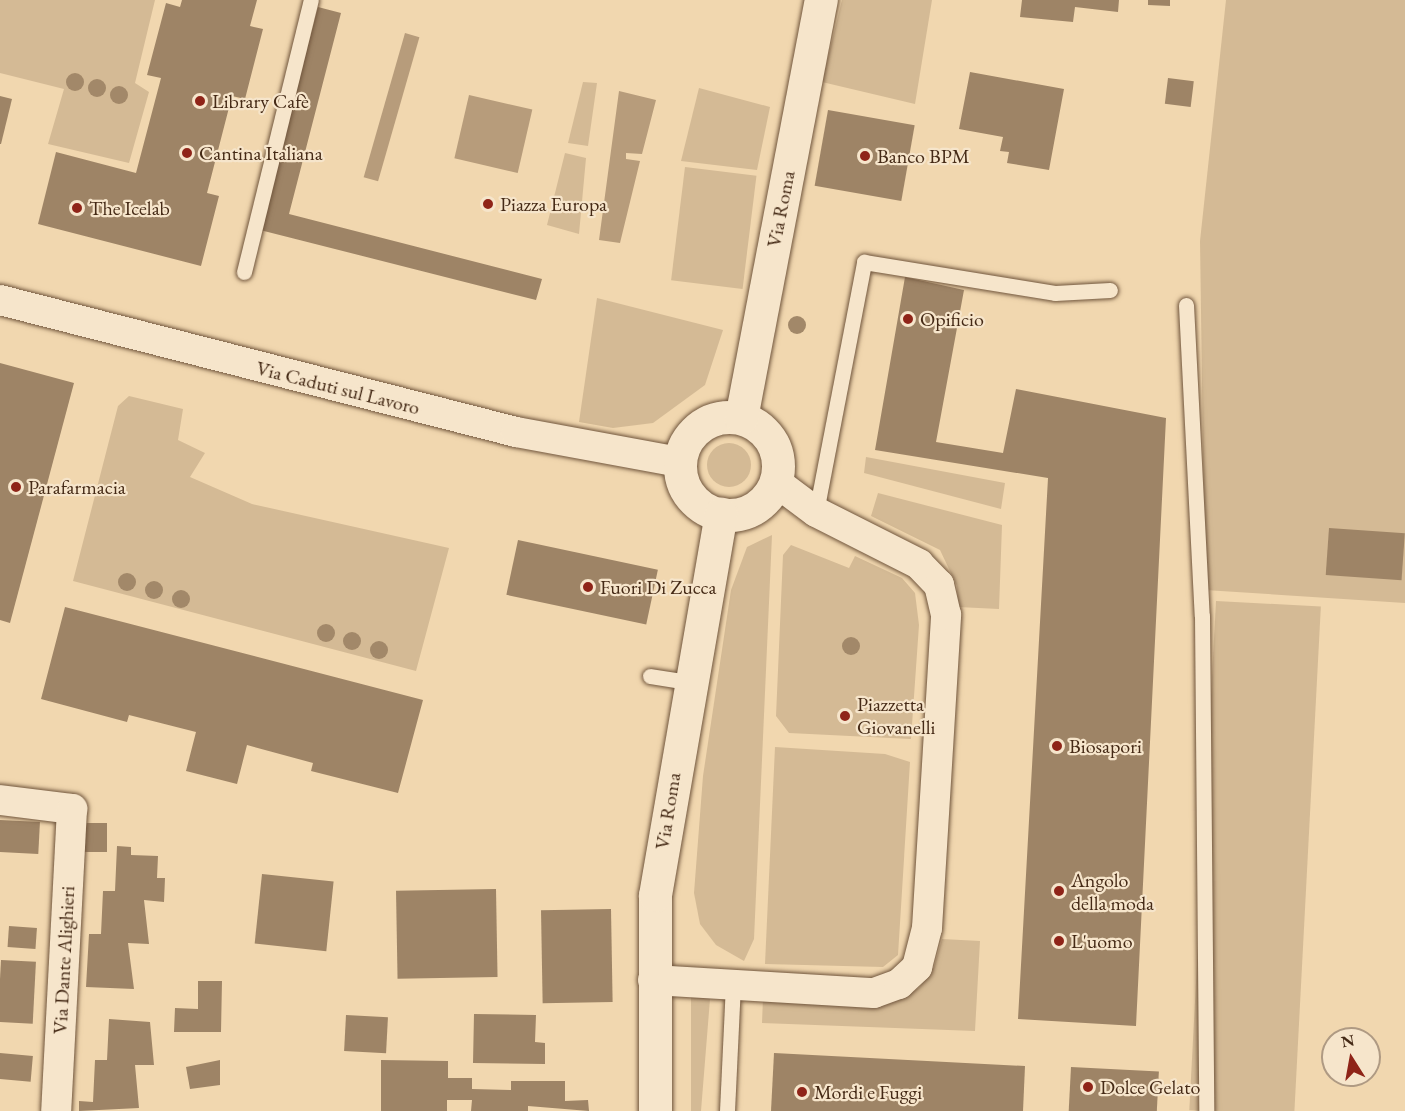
<!DOCTYPE html>
<meta charset="utf-8">
<style>
body{margin:0}
#map{position:relative;width:1405px;height:1111px;overflow:hidden;background:#f1d7af;font-family:"EB Garamond",serif}
div>[style]{position:absolute}
.green>*{inset:0;background:#d4ba95;transform-origin:0 0}
.round{border-radius:50%}
.water>*{inset:0;background:#b79c7b;transform-origin:0 0}
.building>*{inset:0;background:#9e8466;transform-origin:0 0}
.roads{filter:drop-shadow(0 0 2px #70553c) drop-shadow(0 0 2px #70553c)}
.lane>*{height:15px;margin:-7.5px;padding:0 7.5px;transform-origin:7.5px;border-radius:7.5px;background:#f6e5cb}
.street>*{height:30px;margin:-15px;padding:0 15px;transform-origin:15px;border-radius:15px;background:#f6e5cb}
.secondary>*{height:33px;margin:-16.5px;padding:0 16.5px;transform-origin:16.5px;border-radius:16.5px;background:#f6e5cb}
.secondary>.ring{margin:-16.5px;padding:0;box-sizing:content-box;background:none;border:33px solid #f6e5cb;border-radius:50%}
.trees>*{width:18px;height:18px;margin:-9px;border-radius:50%;background:#a28869}
.dots>*{width:16px;height:16px;translate:-50% -50%;box-sizing:border-box;border:3px solid #f6e5cb;border-radius:50%}
span{translate:-50% -50%;white-space:nowrap;text-align:center;line-height:1.15;-webkit-text-stroke:4.5px #f6e5cb;paint-order:stroke}
.poi-label{font-size:20px;color:#452a16}
.left{translate:0 -50%;text-align:left}
.street-label{font-size:20px;color:#452a16}
.north{position:absolute;left:1321px;top:1027px;width:60px;height:60px;box-sizing:border-box;background:#f6e5cb;border:2px solid #af9a83;border-radius:50%;rotate:349deg;font-size:16px;font-weight:700;line-height:24px;text-align:center;color:#452a16}
.north::after{content:'';display:block;margin:auto;width:21px;height:27px;background:#8f2418;clip-path:polygon(50% 0,100% 100%,50% 72%,0 100%)}
</style>
<div id="map">
<div class="green">
<div style="clip-path:polygon(0 0,155px 0,135px 83px,149px 92px,129px 163px,48px 144px,64px 89px,0 73px)"></div>
<div style="clip-path:polygon(842px 0,932px 0,915px 104px,822px 82px)"></div>
<div style="clip-path:polygon(1226px 0,1405px 0,1405px 603px,1205px 590px,1200px 241px)"></div>
<div style="clip-path:polygon(583px 82px,597px 83px,588px 146px,568px 143px)"></div>
<div style="clip-path:polygon(699px 88px,770px 107px,757px 170px,681px 161px)"></div>
<div style="clip-path:polygon(565px 153px,586px 158px,579px 234px,547px 225px)"></div>
<div style="left:685px;top:167px;width:72px;height:114px;rotate:7deg"></div>
<div style="clip-path:polygon(597px 298px,723px 330px,705px 385px,653px 423px,613px 428px,579px 422px)"></div>
<div style="clip-path:polygon(129px 396px,183px 409px,178px 440px,205px 453px,190px 477px,252px 504px,449px 548px,416px 671px,73px 581px,118px 406px)"></div>
<div class="round" style="left:707px;top:443px;width:44px;height:44px"></div>
<div style="clip-path:polygon(866px 457px,1005px 483px,1001px 509px,864px 473px)"></div>
<div style="clip-path:polygon(878px 493px,1002px 525px,999px 609px,958px 607px,957px 586px,940px 550px,871px 516px)"></div>
<div style="clip-path:polygon(772px 535px,754px 939px,744px 961px,716px 945px,700px 924px,694px 893px,703px 776px,731px 590px,747px 547px)"></div>
<div style="clip-path:polygon(791px 545px,849px 568px,855px 556px,902px 578px,915px 593px,919px 625px,911px 739px,789px 733px,776px 716px,783px 555px)"></div>
<div style="left:1216px;top:601px;width:105px;height:510px;rotate:3deg"></div>
<div style="clip-path:polygon(775px 747px,885px 754px,910px 762px,898px 955px,883px 967px,765px 964px)"></div>
<div style="clip-path:polygon(942px 939px,980px 941px,975px 1031px,762px 1023px,763px 998px,899px 1000px,919px 988px,934px 967px)"></div>
<div style="clip-path:polygon(706px 992px,710px 999px,701px 1111px,691px 1111px,691px 995px)"></div>
</div>
<div class="water">
<div style="left:405px;top:33px;width:15px;height:150px;rotate:16deg"></div>
<div style="clip-path:polygon(619px 91px,656px 100px,642px 154px,626px 153px,626px 159px,640px 161px,620px 243px,599px 240px)"></div>
<div style="left:469px;top:95px;width:65px;height:65px;rotate:13deg"></div>
</div>
<div class="building">
<div style="clip-path:polygon(182px 0,257px 0,250px 26px,263px 29px,245px 99px,232px 96px,207px 193px,219px 196px,201px 266px,38px 224px,56px 152px,136px 173px,161px 78px,147px 75px,166px 3px,180px 7px)"></div>
<div style="clip-path:polygon(1022px 0,1119px 0,1118px 12px,1075px 7px,1073px 22px,1020px 17px)"></div>
<div style="clip-path:polygon(1148px 0,1170px 0,1170px 6px,1148px 5px)"></div>
<div style="clip-path:polygon(318px 7px,341px 13px,289px 214px,542px 279px,536px 300px,260px 230px)"></div>
<div style="clip-path:polygon(970px 72px,1064px 89px,1049px 170px,1007px 163px,1009px 152px,1000px 151px,1003px 137px,959px 129px)"></div>
<div style="left:1168px;top:78px;width:26px;height:26px;rotate:7deg"></div>
<div style="clip-path:polygon(0 96px,12px 99px,1px 144px,0 144px)"></div>
<div style="left:828px;top:110px;width:88px;height:77px;rotate:10deg"></div>
<div style="clip-path:polygon(905px 277px,964px 290px,936px 442px,1003px 453px,1016px 389px,1166px 418px,1136px 1026px,1018px 1019px,1048px 478px,875px 450px)"></div>
<div style="clip-path:polygon(0 363px,74px 383px,10px 623px,0 620px)"></div>
<div style="left:1329px;top:528px;width:76px;height:47px;rotate:4deg"></div>
<div style="left:518px;top:540px;width:143px;height:56px;rotate:12deg"></div>
<div style="clip-path:polygon(65px 607px,423px 700px,398px 793px,311px 771px,313px 763px,247px 745px,237px 784px,186px 771px,196px 732px,129px 715px,127px 722px,41px 699px)"></div>
<div style="left:0;top:820px;width:40px;height:32px;rotate:3deg"></div>
<div style="left:78px;top:823px;width:29px;height:29px"></div>
<div style="clip-path:polygon(117px 846px,131px 847px,131px 855px,158px 856px,157px 878px,165px 878px,164px 902px,144px 900px,149px 944px,128px 943px,134px 989px,86px 987px,89px 934px,101px 934px,103px 891px,115px 891px)"></div>
<div style="left:262px;top:874px;width:72px;height:70px;rotate:6deg"></div>
<div style="left:496px;top:889px;width:88px;height:100px;rotate:89deg"></div>
<div style="left:611px;top:909px;width:93px;height:70px;rotate:89deg"></div>
<div style="left:9px;top:926px;width:28px;height:21px;rotate:4deg"></div>
<div style="left:1px;top:960px;width:35px;height:62px;rotate:3deg"></div>
<div style="clip-path:polygon(198px 981px,222px 981px,221px 1032px,174px 1032px,175px 1008px,198px 1009px)"></div>
<div style="clip-path:polygon(474px 1014px,536px 1015px,535px 1042px,545px 1043px,545px 1064px,473px 1063px)"></div>
<div style="left:346px;top:1015px;width:42px;height:36px;rotate:3deg"></div>
<div style="clip-path:polygon(109px 1019px,150px 1022px,154px 1065px,135px 1065px,139px 1108px,79px 1111px,79px 1101px,93px 1102px,95px 1060px,107px 1060px)"></div>
<div style="left:0;top:1053px;width:33px;height:26px;rotate:5deg"></div>
<div style="clip-path:polygon(774px 1053px,1025px 1066px,1023px 1111px,771px 1111px)"></div>
<div style="clip-path:polygon(220px 1060px,220px 1085px,190px 1089px,186px 1067px)"></div>
<div style="clip-path:polygon(381px 1060px,448px 1061px,448px 1078px,472px 1078px,472px 1089px,511px 1090px,511px 1081px,565px 1081px,565px 1101px,588px 1100px,589px 1111px,528px 1106px,528px 1111px,471px 1111px,472px 1100px,447px 1100px,447px 1111px,381px 1111px)"></div>
<div style="left:1071px;top:1067px;width:88px;height:44px;rotate:3deg"></div>
</div>
<div class="roads">
<div class="lane">
<div style="left:244px;top:272px;width:280px;rotate:-76.2deg"></div>
<div style="left:1186px;top:305px;width:311px;rotate:87.1deg"></div>
<div style="left:1202px;top:616px;width:495px;rotate:89.5deg"></div>
<div style="left:816px;top:512px;width:255px;rotate:-79.1deg"></div>
<div style="left:864px;top:262px;width:193px;rotate:9.2deg"></div>
<div style="left:1055px;top:293px;width:55px;rotate:-3.1deg"></div>
<div style="left:650px;top:676px;width:39px;rotate:9deg"></div>
<div style="left:727px;top:1111px;width:127px;rotate:-87.3deg"></div>
</div>
<div class="street">
<div style="left:0;top:300px;width:533px;rotate:14.35deg"></div>
<div style="left:516px;top:432px;width:166px;rotate:10.4deg"></div>
<div style="left:0;top:800px;width:73px;rotate:7.1deg"></div>
<div style="left:72px;top:809px;width:302px;rotate:93deg"></div>
<div style="left:653px;top:980px;width:221px;rotate:3.4deg"></div>
<div style="left:874px;top:993px;width:27px;rotate:-20deg"></div>
<div style="left:899px;top:984px;width:25px;rotate:-43deg"></div>
<div style="left:917px;top:967px;width:40px;rotate:-75.6deg"></div>
<div style="left:927px;top:928px;width:314px;rotate:-86.5deg"></div>
<div style="left:946px;top:615px;width:31px;rotate:-103deg"></div>
<div style="left:939px;top:585px;width:29px;rotate:-134deg"></div>
<div style="left:919px;top:564px;width:115px;rotate:-153.2deg"></div>
<div style="left:816px;top:512px;width:50px;rotate:-143.1deg"></div>
</div>
<div class="secondary">
<div class="ring" style="left:680px;top:417px;width:65px;height:65px"></div>
<div style="left:741px;top:418px;width:426px;rotate:-79.2deg"></div>
<div style="left:655px;top:1111px;width:216px;rotate:-90deg"></div>
<div style="left:655px;top:895px;width:387px;rotate:-80.2deg"></div>
</div>
</div>
<div class="trees">
<div style="left:75px;top:82px"></div>
<div style="left:97px;top:88px"></div>
<div style="left:119px;top:95px"></div>
<div style="left:797px;top:325px"></div>
<div style="left:127px;top:582px"></div>
<div style="left:154px;top:590px"></div>
<div style="left:181px;top:599px"></div>
<div style="left:326px;top:633px"></div>
<div style="left:352px;top:641px"></div>
<div style="left:851px;top:646px"></div>
<div style="left:379px;top:650px"></div>
</div>
<div class="dots">
<div style="left:200px;top:101px;background:#8f2418"></div>
<div style="left:187px;top:153px;background:#8f2418"></div>
<div style="left:865px;top:156px;background:#8f2418"></div>
<div style="left:488px;top:204px;background:#8f2418"></div>
<div style="left:77px;top:208px;background:#8f2418"></div>
<div style="left:908px;top:319px;background:#8f2418"></div>
<div style="left:16px;top:487px;background:#8f2418"></div>
<div style="left:588px;top:587px;background:#8f2418"></div>
<div style="left:845px;top:716px;background:#8f2418"></div>
<div style="left:1057px;top:746px;background:#8f2418"></div>
<div style="left:1059px;top:891px;background:#8f2418"></div>
<div style="left:1059px;top:941px;background:#8f2418"></div>
<div style="left:1088px;top:1087px;background:#8f2418"></div>
<div style="left:802px;top:1092px;background:#8f2418"></div>
</div>
<div class="poi-label">
<span class="left" style="left:212px;top:101px">Library Cafè</span>
<span class="left" style="left:199px;top:153px">Cantina Italiana</span>
<span class="left" style="left:877px;top:156px">Banco BPM</span>
<span class="left" style="left:500px;top:204px">Piazza Europa</span>
<span class="left" style="left:89px;top:208px">The Icelab</span>
<span class="left" style="left:920px;top:319px">Opificio</span>
<span class="left" style="left:28px;top:487px">Parafarmacia</span>
<span class="left" style="left:600px;top:587px">Fuori Di Zucca</span>
<span class="left" style="left:857px;top:716px">Piazzetta<br>Giovanelli</span>
<span class="left" style="left:1069px;top:746px">Biosapori</span>
<span class="left" style="left:1071px;top:892px">Angolo<br>della moda</span>
<span class="left" style="left:1071px;top:941px">L'uomo</span>
<span class="left" style="left:1100px;top:1087px">Dolce Gelato</span>
<span class="left" style="left:814px;top:1092px">Mordi e Fuggi</span>
</div>
<div class="street-label">
<span style="left:781px;top:209px;rotate:-79deg">Via Roma</span>
<span style="left:338px;top:388px;rotate:14deg">Via Caduti sul Lavoro</span>
<span style="left:668px;top:811px;rotate:-81deg">Via Roma</span>
<span style="left:64px;top:960px;rotate:-87deg">Via Dante Alighieri</span>
</div>
<div class="north">N</div>
</div>
